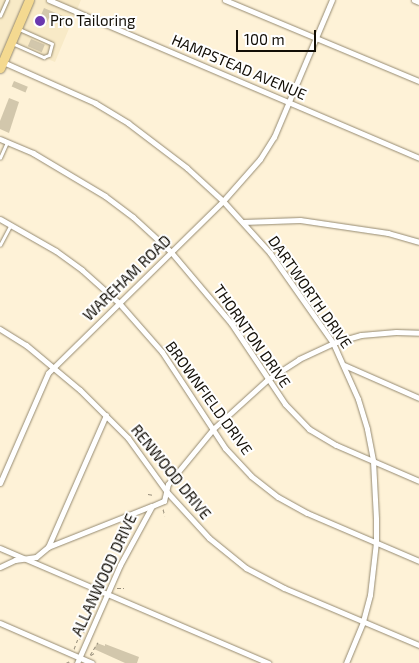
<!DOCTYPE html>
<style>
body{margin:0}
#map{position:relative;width:419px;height:663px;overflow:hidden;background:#fef2d7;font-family:"Exo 2",sans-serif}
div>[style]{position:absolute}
.built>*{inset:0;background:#f8eac7}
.building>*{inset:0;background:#d2c7ac;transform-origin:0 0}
.path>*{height:1px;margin-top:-0.5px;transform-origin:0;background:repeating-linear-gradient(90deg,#99907d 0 4px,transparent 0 6.5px)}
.roads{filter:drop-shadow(0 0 1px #958a71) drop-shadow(0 0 1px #958a71)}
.service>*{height:2.5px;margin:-1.25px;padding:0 1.25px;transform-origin:1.25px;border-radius:1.25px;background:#fff}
.minor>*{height:5px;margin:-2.5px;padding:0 2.5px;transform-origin:2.5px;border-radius:2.5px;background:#fff}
.primary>*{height:9px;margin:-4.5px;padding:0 4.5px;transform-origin:4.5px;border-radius:4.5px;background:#f4d990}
.dots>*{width:14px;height:14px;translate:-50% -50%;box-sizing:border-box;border:2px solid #fff;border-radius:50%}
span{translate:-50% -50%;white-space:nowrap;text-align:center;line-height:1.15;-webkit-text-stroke:4px #fff;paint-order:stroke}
.poi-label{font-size:15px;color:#120e06}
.left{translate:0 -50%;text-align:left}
.street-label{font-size:15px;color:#120e06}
.scale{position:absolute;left:236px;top:30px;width:80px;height:22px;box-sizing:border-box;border:2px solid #120e06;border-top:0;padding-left:6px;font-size:15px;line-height:18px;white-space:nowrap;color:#120e06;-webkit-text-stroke:4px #fff;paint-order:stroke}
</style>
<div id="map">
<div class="built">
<div style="clip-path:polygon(0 0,81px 0,55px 62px,9px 43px,0 64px)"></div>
</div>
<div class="building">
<div style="clip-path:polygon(44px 8px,70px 19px,67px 26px,49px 18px,46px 25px,38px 22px)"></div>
<div style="left:31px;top:39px;width:15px;height:8px;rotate:23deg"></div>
<div style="left:14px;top:81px;width:15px;height:6px;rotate:23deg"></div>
<div style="clip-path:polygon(9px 98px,19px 102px,9px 133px,0 129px,0 121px)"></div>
<div style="clip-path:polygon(97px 643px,105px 646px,105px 644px,139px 657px,137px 663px,125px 663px,94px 649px)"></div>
</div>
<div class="path">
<div style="left:148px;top:494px;width:6px;rotate:9deg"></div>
<div style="left:163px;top:509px;width:7px;rotate:74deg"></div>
<div style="left:102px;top:578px;width:6px;rotate:81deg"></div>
<div style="left:117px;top:588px;width:7px"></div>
<div style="left:79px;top:638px;width:2px;rotate:27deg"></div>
<div style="left:81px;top:639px;width:15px;rotate:-67deg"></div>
<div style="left:74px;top:649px;width:14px;rotate:-69deg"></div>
<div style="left:90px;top:655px;width:15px;rotate:-58deg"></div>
<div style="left:91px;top:655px;width:6px;rotate:-31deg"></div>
<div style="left:66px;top:663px;width:4px;rotate:-27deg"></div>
</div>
<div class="roads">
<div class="service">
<div style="left:0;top:16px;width:17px;rotate:-66deg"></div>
<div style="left:12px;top:43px;width:35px;rotate:24deg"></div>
<div style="left:44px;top:57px;width:5px;rotate:-22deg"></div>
<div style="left:49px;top:55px;width:11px;rotate:-75deg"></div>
<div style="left:52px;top:44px;width:37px;rotate:-156deg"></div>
<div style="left:0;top:158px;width:17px;rotate:-66deg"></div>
<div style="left:0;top:245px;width:21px;rotate:-62deg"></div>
</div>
<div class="minor">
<div style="left:49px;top:0;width:402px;rotate:23.1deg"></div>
<div style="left:225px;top:0;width:210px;rotate:22.7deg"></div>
<div style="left:414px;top:0;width:5px;rotate:22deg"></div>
<div style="left:3px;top:62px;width:101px;rotate:24deg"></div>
<div style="left:95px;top:103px;width:39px;rotate:31deg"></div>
<div style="left:128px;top:123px;width:74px;rotate:37.3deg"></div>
<div style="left:187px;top:168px;width:49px;rotate:42.5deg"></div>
<div style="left:223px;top:201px;width:70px;rotate:47.9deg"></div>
<div style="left:270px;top:253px;width:110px;rotate:55deg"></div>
<div style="left:333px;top:343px;width:61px;rotate:65.9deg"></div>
<div style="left:358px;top:399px;width:31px;rotate:73deg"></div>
<div style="left:367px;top:429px;width:33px;rotate:79deg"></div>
<div style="left:373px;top:461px;width:58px;rotate:87deg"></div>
<div style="left:376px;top:519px;width:23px;rotate:90deg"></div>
<div style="left:376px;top:542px;width:53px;rotate:96.5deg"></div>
<div style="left:370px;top:595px;width:28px;rotate:105deg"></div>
<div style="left:363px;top:622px;width:44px;rotate:112.5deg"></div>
<div style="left:0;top:139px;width:36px;rotate:23deg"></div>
<div style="left:33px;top:153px;width:84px;rotate:30.8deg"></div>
<div style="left:105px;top:196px;width:35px;rotate:37deg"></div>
<div style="left:133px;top:217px;width:52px;rotate:42.6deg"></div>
<div style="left:171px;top:252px;width:93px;rotate:49.8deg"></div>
<div style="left:231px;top:323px;width:97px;rotate:56.3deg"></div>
<div style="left:285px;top:404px;width:35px;rotate:46deg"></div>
<div style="left:309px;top:429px;width:31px;rotate:31deg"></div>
<div style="left:336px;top:445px;width:90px;rotate:23.4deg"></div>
<div style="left:0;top:219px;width:64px;rotate:29.7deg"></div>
<div style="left:56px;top:251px;width:32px;rotate:36deg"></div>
<div style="left:82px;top:270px;width:50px;rotate:41.7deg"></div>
<div style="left:119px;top:303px;width:65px;rotate:48.7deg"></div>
<div style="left:162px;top:352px;width:115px;rotate:56.7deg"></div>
<div style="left:225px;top:448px;width:38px;rotate:47deg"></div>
<div style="left:251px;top:476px;width:34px;rotate:38deg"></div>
<div style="left:278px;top:497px;width:33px;rotate:29deg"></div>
<div style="left:307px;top:513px;width:122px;rotate:23.2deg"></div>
<div style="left:243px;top:222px;width:57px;rotate:-2deg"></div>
<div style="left:300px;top:220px;width:89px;rotate:8.4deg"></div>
<div style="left:388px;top:233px;width:32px;rotate:16deg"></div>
<div style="left:0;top:329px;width:31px;rotate:32deg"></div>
<div style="left:26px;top:345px;width:70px;rotate:39.8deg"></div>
<div style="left:80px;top:390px;width:68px;rotate:45deg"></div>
<div style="left:128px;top:438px;width:67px;rotate:54.2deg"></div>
<div style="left:167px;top:492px;width:62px;rotate:47.6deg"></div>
<div style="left:209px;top:538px;width:48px;rotate:39deg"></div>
<div style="left:246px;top:568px;width:43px;rotate:27.8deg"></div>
<div style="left:284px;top:588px;width:147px;rotate:22.9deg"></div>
<div style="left:344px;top:365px;width:82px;rotate:23.7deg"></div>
<div style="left:0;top:483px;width:120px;rotate:-66.4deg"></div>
<div style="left:48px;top:373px;width:245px;rotate:-44.5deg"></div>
<div style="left:223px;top:201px;width:56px;rotate:-48.6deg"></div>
<div style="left:260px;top:159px;width:26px;rotate:-58deg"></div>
<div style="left:274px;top:137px;width:149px;rotate:-67.1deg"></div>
<div style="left:48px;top:547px;width:144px;rotate:-66.3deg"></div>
<div style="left:0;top:548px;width:292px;rotate:23.2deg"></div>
<div style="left:0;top:567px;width:17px;rotate:-25deg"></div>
<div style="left:15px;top:560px;width:21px;rotate:-8deg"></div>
<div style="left:36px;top:557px;width:16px;rotate:-40deg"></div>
<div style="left:48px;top:547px;width:111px;rotate:-21.7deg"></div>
<div style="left:0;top:623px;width:100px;rotate:23.5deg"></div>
<div style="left:77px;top:663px;width:107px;rotate:-66.3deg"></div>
<div style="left:120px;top:565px;width:67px;rotate:-61.5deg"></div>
<div style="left:152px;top:506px;width:13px;rotate:-23deg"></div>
<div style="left:164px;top:501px;width:17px;rotate:-77deg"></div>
<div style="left:168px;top:484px;width:71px;rotate:-50.7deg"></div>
<div style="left:213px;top:429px;width:73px;rotate:-42.2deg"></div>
<div style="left:267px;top:380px;width:38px;rotate:-33deg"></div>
<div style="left:299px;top:359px;width:38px;rotate:-25deg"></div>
<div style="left:333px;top:343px;width:29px;rotate:-16deg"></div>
<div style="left:361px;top:335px;width:35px;rotate:-5deg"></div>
<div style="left:396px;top:332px;width:23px;rotate:2deg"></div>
</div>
<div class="primary">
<div style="left:0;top:68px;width:74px;rotate:-66.9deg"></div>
</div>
</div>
<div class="dots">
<div style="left:40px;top:21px;background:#6a38af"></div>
</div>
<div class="poi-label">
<span class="left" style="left:50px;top:21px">Pro Tailoring</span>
</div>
<div class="street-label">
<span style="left:239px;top:67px;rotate:23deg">HAMPSTEAD AVENUE</span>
<span style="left:127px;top:278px;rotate:-44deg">WAREHAM ROAD</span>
<span style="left:310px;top:292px;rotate:55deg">DARTWORTH DRIVE</span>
<span style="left:252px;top:336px;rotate:55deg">THORNTON DRIVE</span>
<span style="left:209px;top:398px;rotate:54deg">BROWNFIELD DRIVE</span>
<span style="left:171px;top:472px;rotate:51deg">RENWOOD DRIVE</span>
<span style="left:104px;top:575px;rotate:-65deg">ALLANWOOD DRIVE</span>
</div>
<div class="scale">100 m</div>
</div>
